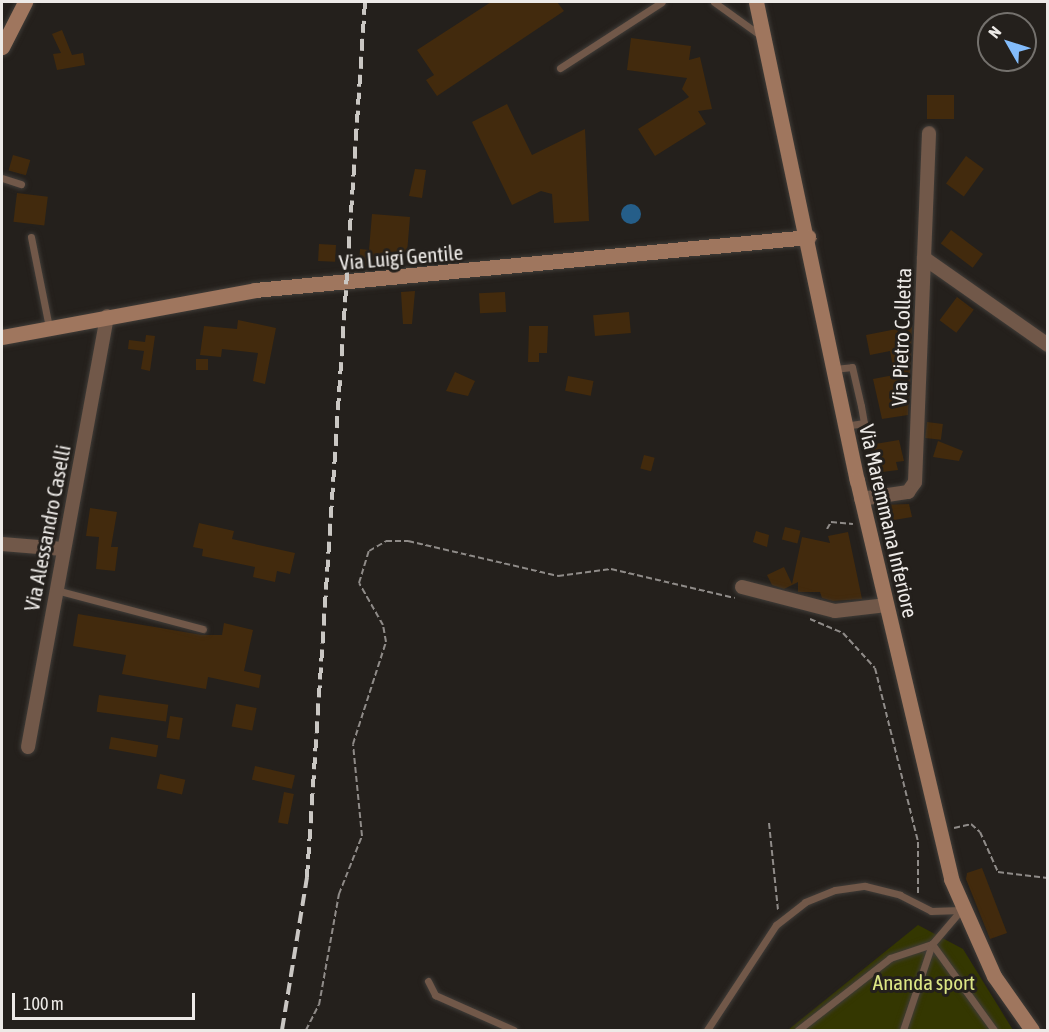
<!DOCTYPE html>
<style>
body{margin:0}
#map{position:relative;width:1049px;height:1032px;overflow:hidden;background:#24201c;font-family:"Asap Condensed",sans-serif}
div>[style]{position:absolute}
.green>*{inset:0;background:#343701}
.water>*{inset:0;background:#255e89}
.round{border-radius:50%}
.building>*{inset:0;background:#422a0d;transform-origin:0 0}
.path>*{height:2px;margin-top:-1px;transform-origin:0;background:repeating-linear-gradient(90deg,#8f8b88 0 6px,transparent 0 9px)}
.roads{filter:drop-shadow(0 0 2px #403c38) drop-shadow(0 0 2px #403c38)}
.lane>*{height:7px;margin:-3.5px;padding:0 3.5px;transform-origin:3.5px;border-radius:3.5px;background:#715849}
.street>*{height:14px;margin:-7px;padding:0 7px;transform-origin:7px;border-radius:7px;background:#715849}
.secondary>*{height:15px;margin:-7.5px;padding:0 7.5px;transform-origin:7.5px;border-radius:7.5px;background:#9f765e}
.rail>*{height:4px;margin-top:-2px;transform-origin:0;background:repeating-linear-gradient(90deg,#cac7c3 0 12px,transparent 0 18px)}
span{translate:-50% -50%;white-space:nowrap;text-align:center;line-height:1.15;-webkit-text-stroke:6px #24201c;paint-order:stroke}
.street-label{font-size:21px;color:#edeae7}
.park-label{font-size:21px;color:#dce685}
.frame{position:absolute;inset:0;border:3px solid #edeae7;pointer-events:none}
.north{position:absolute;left:977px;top:12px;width:60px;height:60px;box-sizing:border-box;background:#24201c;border:2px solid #74716d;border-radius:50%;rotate:309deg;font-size:16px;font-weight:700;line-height:24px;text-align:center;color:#edeae7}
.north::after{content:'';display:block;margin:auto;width:21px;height:27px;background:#83bcfb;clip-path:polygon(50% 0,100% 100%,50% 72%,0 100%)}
.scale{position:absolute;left:12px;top:993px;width:183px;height:27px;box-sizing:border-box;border:3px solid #edeae7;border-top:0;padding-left:8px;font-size:18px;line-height:21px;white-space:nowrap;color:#edeae7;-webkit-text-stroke:4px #24201c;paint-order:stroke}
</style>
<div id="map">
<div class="green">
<div style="clip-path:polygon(918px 925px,963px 949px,1013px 1030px,788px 1030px)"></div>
</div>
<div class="water">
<div class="round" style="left:621px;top:204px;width:20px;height:20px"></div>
</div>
<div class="building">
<div style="clip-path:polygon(491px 2px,557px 2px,564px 11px,437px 96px,426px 80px,434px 75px,417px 50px)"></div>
<div style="clip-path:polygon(62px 30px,72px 55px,83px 53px,85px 65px,57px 70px,53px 54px,61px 53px,52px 34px)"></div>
<div style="clip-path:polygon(631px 38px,691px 46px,689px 60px,700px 57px,712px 109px,698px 111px,706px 124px,655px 156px,638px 129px,689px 97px,682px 89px,687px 78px,627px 70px)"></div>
<div style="left:927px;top:95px;width:27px;height:24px"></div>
<div style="clip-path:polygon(507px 104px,532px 155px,585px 129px,589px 221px,554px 223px,552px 194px,541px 191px,512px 205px,472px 122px)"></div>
<div style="left:13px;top:155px;width:18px;height:16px;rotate:16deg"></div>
<div style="left:966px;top:156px;width:22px;height:34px;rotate:36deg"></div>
<div style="clip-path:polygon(415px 169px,426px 170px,422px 198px,409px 196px)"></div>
<div style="left:17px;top:193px;width:31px;height:29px;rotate:7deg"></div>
<div style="clip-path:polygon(372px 214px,410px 217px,407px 253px,390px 252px,389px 267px,359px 266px,360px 249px,369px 250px)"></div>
<div style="left:951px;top:230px;width:40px;height:17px;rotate:37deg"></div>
<div style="left:319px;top:244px;width:17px;height:17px;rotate:3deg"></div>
<div style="clip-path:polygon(415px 291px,412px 324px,403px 324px,401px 292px)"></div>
<div style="left:505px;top:292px;width:20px;height:26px;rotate:87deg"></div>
<div style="left:957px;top:297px;width:21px;height:29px;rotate:37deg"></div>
<div style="left:629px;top:312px;width:21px;height:36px;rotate:85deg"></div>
<div style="clip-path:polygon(238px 320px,276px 328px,265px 384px,253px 381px,258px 353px,222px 349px,221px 357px,200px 355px,204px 326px,237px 329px)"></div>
<div style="clip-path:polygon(529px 326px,548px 326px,547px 353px,539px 353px,539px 362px,528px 362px)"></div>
<div style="clip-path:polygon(912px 326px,908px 415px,882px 419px,873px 379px,894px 375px,892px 362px,890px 351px,870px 355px,866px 335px)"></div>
<div style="clip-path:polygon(146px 335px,155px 336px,150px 371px,141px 369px,144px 351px,128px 349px,129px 340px,145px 342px)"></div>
<div style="left:196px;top:359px;width:12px;height:11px"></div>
<div style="clip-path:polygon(455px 372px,475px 381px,468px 396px,446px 391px)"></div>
<div style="left:568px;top:376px;width:26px;height:15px;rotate:11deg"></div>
<div style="left:927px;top:422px;width:16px;height:16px;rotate:7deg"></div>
<div style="clip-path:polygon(899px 440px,904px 461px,896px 462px,898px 470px,874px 473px,869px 445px)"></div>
<div style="clip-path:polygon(938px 441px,963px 451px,959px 461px,933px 457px)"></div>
<div style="left:644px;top:455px;width:11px;height:14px;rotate:15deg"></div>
<div style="clip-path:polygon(909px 504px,912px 517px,882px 522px,879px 505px)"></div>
<div style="clip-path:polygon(90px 508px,117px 512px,111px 547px,118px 547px,115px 571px,96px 569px,99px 537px,86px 536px)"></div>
<div style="clip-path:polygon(199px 523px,234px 531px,232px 539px,295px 553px,290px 574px,277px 571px,275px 582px,253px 577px,255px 567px,202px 556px,203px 549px,193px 547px)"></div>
<div style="left:785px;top:527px;width:16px;height:13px;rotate:14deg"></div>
<div style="clip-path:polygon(756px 531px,769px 535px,767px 547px,753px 542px)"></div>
<div style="clip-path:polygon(848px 532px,862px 599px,833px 601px,822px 598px,820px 592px,798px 592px,798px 582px,784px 589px,772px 585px,767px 575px,784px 567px,792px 584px,802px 537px,830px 543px,828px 536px)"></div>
<div style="clip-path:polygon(78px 614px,202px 635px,222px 635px,224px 623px,253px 630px,244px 671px,261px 675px,259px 688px,208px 677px,206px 689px,122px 674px,126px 655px,73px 646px)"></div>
<div style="left:99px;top:695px;width:70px;height:17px;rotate:8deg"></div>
<div style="left:236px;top:704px;width:21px;height:23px;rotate:11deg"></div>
<div style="left:170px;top:716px;width:13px;height:22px;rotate:9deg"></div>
<div style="left:111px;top:737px;width:48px;height:12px;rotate:10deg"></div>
<div style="left:255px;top:766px;width:41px;height:14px;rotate:13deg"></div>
<div style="left:160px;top:774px;width:26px;height:15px;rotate:13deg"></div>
<div style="left:284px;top:792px;width:10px;height:31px;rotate:11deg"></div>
<div style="clip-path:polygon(982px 868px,1007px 933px,990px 939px,966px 879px,967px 873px)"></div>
</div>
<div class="path">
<div style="left:827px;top:529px;width:8px;rotate:-60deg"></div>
<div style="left:831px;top:522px;width:22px;rotate:5deg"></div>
<div style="left:810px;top:619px;width:36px;rotate:23deg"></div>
<div style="left:843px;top:633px;width:47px;rotate:47.6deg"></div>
<div style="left:875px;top:668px;width:179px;rotate:76.1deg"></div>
<div style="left:918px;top:842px;width:52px;rotate:90deg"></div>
<div style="left:769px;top:823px;width:87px;rotate:84.1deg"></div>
<div style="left:954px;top:828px;width:17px;rotate:-13deg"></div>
<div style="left:971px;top:824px;width:12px;rotate:42deg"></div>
<div style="left:980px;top:832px;width:44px;rotate:65.8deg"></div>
<div style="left:998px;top:872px;width:50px;rotate:6.8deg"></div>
<div style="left:306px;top:1030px;width:28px;rotate:-63deg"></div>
<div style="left:319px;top:1005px;width:113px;rotate:-79.8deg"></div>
<div style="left:339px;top:894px;width:62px;rotate:-68.4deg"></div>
<div style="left:362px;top:836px;width:92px;rotate:-95.6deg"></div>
<div style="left:353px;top:744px;width:107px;rotate:-72.1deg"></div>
<div style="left:386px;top:642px;width:17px;rotate:-100deg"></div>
<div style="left:383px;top:625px;width:48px;rotate:-119.7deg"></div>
<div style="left:359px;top:583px;width:34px;rotate:-73deg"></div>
<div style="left:369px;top:551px;width:20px;rotate:-30deg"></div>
<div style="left:386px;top:541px;width:22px"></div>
<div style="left:408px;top:541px;width:154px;rotate:13.1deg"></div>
<div style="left:558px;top:576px;width:53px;rotate:-7.5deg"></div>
<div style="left:611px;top:569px;width:127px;rotate:13.2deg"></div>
</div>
<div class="roads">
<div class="lane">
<div style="left:714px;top:2px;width:57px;rotate:35.7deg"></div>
<div style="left:560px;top:68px;width:121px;rotate:-32.9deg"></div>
<div style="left:2px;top:178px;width:20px;rotate:18deg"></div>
<div style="left:31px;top:237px;width:92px;rotate:78.7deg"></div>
<div style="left:834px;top:369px;width:18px;rotate:-6deg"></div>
<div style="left:852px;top:367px;width:40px;rotate:77deg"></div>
<div style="left:861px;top:406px;width:17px;rotate:80deg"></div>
<div style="left:864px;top:423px;width:18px;rotate:171deg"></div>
<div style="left:56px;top:590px;width:152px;rotate:14.9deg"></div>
<div style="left:428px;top:981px;width:16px;rotate:63deg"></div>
<div style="left:435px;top:995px;width:86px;rotate:23.9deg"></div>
<div style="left:707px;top:1030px;width:126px;rotate:-56.7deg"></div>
<div style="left:776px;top:925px;width:37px;rotate:-38deg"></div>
<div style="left:805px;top:902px;width:32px;rotate:-22deg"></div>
<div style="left:835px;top:890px;width:30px;rotate:-8deg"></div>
<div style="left:865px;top:886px;width:36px;rotate:14deg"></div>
<div style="left:900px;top:895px;width:35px;rotate:27deg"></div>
<div style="left:931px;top:911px;width:30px;rotate:-2deg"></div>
<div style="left:798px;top:1030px;width:117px;rotate:-38deg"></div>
<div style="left:890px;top:958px;width:44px;rotate:-18.4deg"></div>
<div style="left:932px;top:944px;width:106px;rotate:54.2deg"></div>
<div style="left:903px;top:1030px;width:91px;rotate:-71.4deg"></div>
<div style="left:932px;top:944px;width:45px;rotate:-49.5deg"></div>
</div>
<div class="street">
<div style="left:924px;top:258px;width:151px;rotate:35.1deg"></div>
<div style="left:861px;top:499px;width:48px;rotate:-8.5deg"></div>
<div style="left:908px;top:492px;width:12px;rotate:-55deg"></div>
<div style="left:915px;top:482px;width:349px;rotate:-87.7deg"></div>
<div style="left:2px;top:544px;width:61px;rotate:4.7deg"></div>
<div style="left:742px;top:587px;width:96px;rotate:14.5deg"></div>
<div style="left:835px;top:611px;width:52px;rotate:-6.6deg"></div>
<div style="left:28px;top:747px;width:438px;rotate:-79.6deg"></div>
</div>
<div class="secondary">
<div style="left:756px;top:2px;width:489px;rotate:78.1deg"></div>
<div style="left:857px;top:480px;width:410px;rotate:76.7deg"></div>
<div style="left:951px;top:879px;width:106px;rotate:66.1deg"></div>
<div style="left:994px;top:976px;width:66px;rotate:54.9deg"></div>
<div style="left:2px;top:47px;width:51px;rotate:-62.9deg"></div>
<div style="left:2px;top:337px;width:257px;rotate:-10.5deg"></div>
<div style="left:255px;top:290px;width:556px;rotate:-5.47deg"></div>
</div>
</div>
<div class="rail">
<div style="left:282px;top:1030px;width:155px;rotate:-80.7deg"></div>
<div style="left:307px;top:877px;width:877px;rotate:-86.21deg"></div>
</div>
<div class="street-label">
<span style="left:401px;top:257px;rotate:-5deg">Via Luigi Gentile</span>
<span style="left:901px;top:337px;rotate:-88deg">Via Pietro Colletta</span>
<span style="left:889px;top:521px;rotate:77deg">Via Maremmana Inferiore</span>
<span style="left:47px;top:528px;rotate:-79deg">Via Alessandro Caselli</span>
</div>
<div class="park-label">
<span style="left:924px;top:982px">Ananda sport</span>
</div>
<div class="frame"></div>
<div class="north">N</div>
<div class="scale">100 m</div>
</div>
